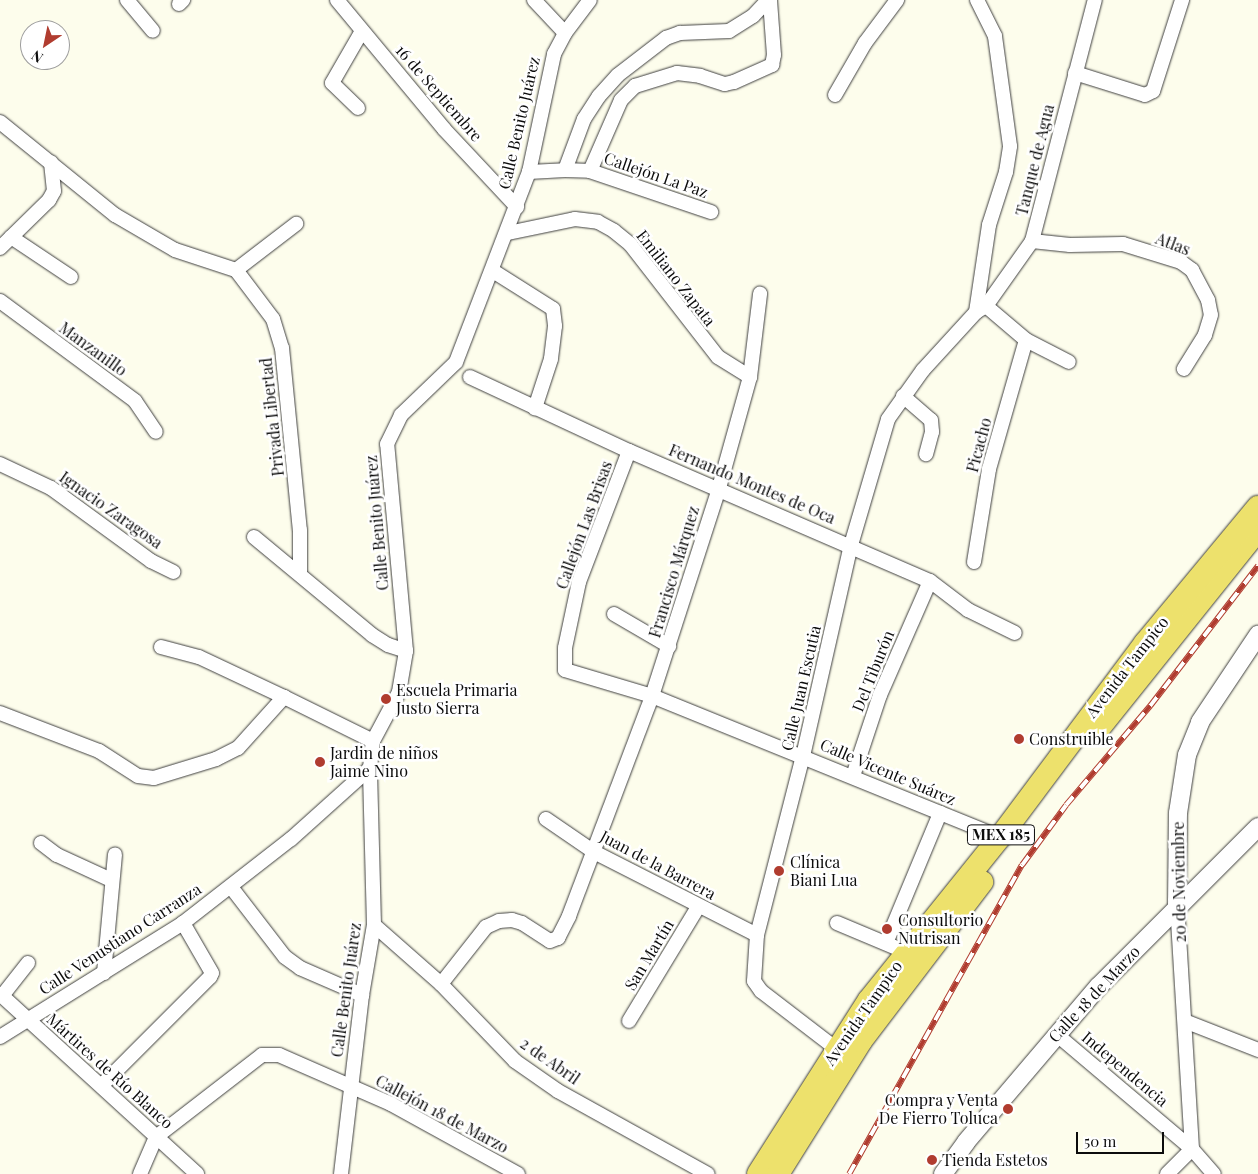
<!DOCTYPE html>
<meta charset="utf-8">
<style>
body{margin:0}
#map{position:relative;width:1258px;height:1174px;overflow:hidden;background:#fdfdec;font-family:"Playfair Display",serif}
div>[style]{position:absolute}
.roads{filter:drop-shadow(0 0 1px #3f3f3f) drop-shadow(0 0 1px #3f3f3f)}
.minor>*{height:14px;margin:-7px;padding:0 7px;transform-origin:7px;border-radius:7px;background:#fff}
.tertiary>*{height:18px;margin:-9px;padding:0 9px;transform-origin:9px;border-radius:9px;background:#fff}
.primary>*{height:22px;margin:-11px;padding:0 11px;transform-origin:11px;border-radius:11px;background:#ede16c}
.rail>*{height:5.5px;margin-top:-2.75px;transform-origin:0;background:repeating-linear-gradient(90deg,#fff 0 11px,#b03c2f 0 22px);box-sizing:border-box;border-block:1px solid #b03c2f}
.dots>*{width:14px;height:14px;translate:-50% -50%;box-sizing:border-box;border:2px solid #fff;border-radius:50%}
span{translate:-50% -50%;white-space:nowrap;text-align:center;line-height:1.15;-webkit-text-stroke:5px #fff;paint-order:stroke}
.shield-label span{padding:1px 4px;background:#fff;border:1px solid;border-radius:4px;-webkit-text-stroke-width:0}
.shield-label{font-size:15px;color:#0c0c0c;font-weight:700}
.street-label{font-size:16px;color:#0c0c0c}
.poi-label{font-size:16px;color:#0c0c0c}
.left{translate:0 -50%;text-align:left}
.right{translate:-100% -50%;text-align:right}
.north{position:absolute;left:20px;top:20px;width:50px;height:50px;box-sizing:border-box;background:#fff;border:1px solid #9e9e9e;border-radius:50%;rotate:214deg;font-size:14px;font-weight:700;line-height:20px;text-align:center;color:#0c0c0c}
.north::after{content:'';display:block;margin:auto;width:18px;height:22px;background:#b03c2f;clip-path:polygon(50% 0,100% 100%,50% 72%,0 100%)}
.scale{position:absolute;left:1076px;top:1132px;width:88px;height:22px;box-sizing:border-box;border:2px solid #0c0c0c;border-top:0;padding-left:6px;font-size:15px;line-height:18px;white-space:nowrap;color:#0c0c0c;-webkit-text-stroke:4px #fff;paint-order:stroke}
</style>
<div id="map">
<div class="roads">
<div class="minor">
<div style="left:127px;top:0;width:40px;rotate:50deg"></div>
<div style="left:337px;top:0;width:168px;rotate:50.3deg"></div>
<div style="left:444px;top:129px;width:107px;rotate:46.9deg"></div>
<div style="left:534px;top:0;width:45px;rotate:46.8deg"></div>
<div style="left:179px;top:4px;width:6px;rotate:-45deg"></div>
<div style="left:1075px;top:73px;width:73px;rotate:17.4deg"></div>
<div style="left:1145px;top:95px;width:9px;rotate:-27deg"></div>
<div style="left:1153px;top:91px;width:96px;rotate:-72.3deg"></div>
<div style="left:835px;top:95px;width:60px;rotate:-60deg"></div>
<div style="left:865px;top:43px;width:54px;rotate:-53.3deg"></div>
<div style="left:358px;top:108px;width:36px;rotate:-136deg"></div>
<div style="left:332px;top:83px;width:60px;rotate:-60deg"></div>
<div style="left:0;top:122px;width:148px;rotate:39deg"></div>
<div style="left:115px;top:215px;width:69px;rotate:30.3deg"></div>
<div style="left:175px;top:250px;width:64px;rotate:18.2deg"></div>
<div style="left:565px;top:170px;width:25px;rotate:2deg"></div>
<div style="left:590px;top:171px;width:77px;rotate:-66.4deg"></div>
<div style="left:621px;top:100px;width:20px;rotate:-45deg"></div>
<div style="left:635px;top:86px;width:44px;rotate:-17.2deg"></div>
<div style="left:677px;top:73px;width:23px;rotate:7deg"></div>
<div style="left:700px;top:76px;width:26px;rotate:18deg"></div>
<div style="left:725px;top:84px;width:9px;rotate:-13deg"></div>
<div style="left:734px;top:82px;width:42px;rotate:-24.1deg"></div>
<div style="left:772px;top:65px;width:10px;rotate:-79deg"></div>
<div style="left:774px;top:55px;width:55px;rotate:-94.2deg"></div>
<div style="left:590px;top:171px;width:128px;rotate:18.7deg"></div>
<div style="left:529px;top:172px;width:36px;rotate:-3deg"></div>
<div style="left:565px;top:170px;width:54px;rotate:-69.6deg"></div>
<div style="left:584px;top:119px;width:27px;rotate:-57deg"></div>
<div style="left:599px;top:96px;width:28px;rotate:-48deg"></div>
<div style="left:618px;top:75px;width:61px;rotate:-37.6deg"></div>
<div style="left:666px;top:38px;width:15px;rotate:-20deg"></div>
<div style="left:680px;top:33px;width:49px;rotate:-2.3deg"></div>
<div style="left:729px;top:31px;width:28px;rotate:-32deg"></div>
<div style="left:753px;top:16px;width:22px;rotate:-47deg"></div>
<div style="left:508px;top:233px;width:68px;rotate:-11.8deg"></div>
<div style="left:575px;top:219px;width:23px;rotate:7deg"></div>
<div style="left:598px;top:222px;width:18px;rotate:29deg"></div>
<div style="left:614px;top:231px;width:21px;rotate:39deg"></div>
<div style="left:630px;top:244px;width:143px;rotate:52.1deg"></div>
<div style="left:718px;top:357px;width:38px;rotate:32deg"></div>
<div style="left:11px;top:237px;width:72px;rotate:33.7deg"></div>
<div style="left:1032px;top:241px;width:38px;rotate:6deg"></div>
<div style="left:1070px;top:245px;width:53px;rotate:-1.1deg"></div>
<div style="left:1123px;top:244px;width:61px;rotate:17.2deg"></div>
<div style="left:1181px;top:262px;width:14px;rotate:36deg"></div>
<div style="left:1192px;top:270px;width:34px;rotate:62deg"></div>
<div style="left:1208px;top:300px;width:15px;rotate:79deg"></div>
<div style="left:1211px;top:315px;width:21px;rotate:107deg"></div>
<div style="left:1205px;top:335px;width:40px;rotate:122deg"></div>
<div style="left:0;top:248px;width:69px;rotate:-44.4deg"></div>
<div style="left:49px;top:200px;width:10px;rotate:-61deg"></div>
<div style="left:54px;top:191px;width:29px;rotate:-96deg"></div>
<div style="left:236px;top:270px;width:61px;rotate:52.9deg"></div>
<div style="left:273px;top:319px;width:30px;rotate:73deg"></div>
<div style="left:282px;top:348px;width:183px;rotate:84.4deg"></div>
<div style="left:300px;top:530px;width:44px;rotate:90deg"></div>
<div style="left:236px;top:270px;width:76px;rotate:-37.5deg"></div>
<div style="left:493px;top:271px;width:71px;rotate:32.3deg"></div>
<div style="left:553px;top:309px;width:17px;rotate:83deg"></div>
<div style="left:555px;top:326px;width:33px;rotate:97deg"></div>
<div style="left:551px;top:359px;width:52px;rotate:108.1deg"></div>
<div style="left:0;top:301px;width:168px;rotate:36.5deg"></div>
<div style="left:135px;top:401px;width:37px;rotate:56deg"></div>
<div style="left:986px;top:306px;width:52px;rotate:40.4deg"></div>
<div style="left:1026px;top:340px;width:48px;rotate:27.1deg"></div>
<div style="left:976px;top:312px;width:88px;rotate:-81.5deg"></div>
<div style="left:989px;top:225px;width:56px;rotate:-72.2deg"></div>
<div style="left:1006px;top:172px;width:26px;rotate:-81deg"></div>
<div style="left:1010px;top:146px;width:111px;rotate:-97.8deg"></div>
<div style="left:995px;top:36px;width:40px;rotate:-116.6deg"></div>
<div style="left:470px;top:377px;width:175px;rotate:25deg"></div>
<div style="left:629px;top:451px;width:328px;rotate:23.4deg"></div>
<div style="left:930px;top:581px;width:48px;rotate:37.3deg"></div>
<div style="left:968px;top:610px;width:52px;rotate:26.1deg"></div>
<div style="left:903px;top:396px;width:37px;rotate:41deg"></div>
<div style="left:931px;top:420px;width:12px;rotate:85deg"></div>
<div style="left:932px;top:432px;width:23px;rotate:105deg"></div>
<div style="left:629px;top:451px;width:140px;rotate:110.9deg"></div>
<div style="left:579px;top:582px;width:67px;rotate:102deg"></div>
<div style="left:565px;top:648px;width:22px;rotate:90deg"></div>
<div style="left:565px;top:670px;width:91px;rotate:16.6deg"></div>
<div style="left:652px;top:696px;width:375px;rotate:22.1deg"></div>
<div style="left:0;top:464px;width:56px;rotate:25.2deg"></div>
<div style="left:51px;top:488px;width:124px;rotate:36.1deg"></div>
<div style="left:151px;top:561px;width:25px;rotate:26deg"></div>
<div style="left:254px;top:537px;width:153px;rotate:39.7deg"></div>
<div style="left:372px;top:635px;width:19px;rotate:32deg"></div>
<div style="left:388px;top:645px;width:19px;rotate:18deg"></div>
<div style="left:974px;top:562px;width:94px;rotate:-80.8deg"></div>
<div style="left:989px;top:469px;width:134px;rotate:-74deg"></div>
<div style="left:614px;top:614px;width:64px;rotate:30.2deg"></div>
<div style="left:161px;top:647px;width:39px;rotate:15deg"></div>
<div style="left:199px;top:657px;width:94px;rotate:25.2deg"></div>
<div style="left:0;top:713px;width:106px;rotate:21deg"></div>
<div style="left:99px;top:751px;width:46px;rotate:32.7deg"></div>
<div style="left:138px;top:776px;width:16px;rotate:7deg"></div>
<div style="left:154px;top:778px;width:65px;rotate:-17deg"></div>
<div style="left:216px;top:759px;width:25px;rotate:-27deg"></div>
<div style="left:238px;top:748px;width:69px;rotate:-48deg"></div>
<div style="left:284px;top:697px;width:99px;rotate:26.3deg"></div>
<div style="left:853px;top:776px;width:85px;rotate:-71.6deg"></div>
<div style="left:880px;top:695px;width:124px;rotate:-66.3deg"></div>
<div style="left:546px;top:819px;width:58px;rotate:34.5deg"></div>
<div style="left:594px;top:852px;width:183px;rotate:27deg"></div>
<div style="left:41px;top:843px;width:20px;rotate:37deg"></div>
<div style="left:57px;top:855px;width:60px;rotate:24.8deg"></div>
<div style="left:231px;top:887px;width:88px;rotate:52.4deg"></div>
<div style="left:285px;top:957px;width:19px;rotate:36deg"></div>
<div style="left:300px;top:968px;width:68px;rotate:23.5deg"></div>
<div style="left:837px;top:923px;width:62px;rotate:22.8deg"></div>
<div style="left:374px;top:925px;width:89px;rotate:41.4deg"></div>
<div style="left:441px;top:984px;width:107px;rotate:46.1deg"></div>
<div style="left:515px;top:1061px;width:52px;rotate:34.9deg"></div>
<div style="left:558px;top:1091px;width:171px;rotate:29deg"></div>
<div style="left:886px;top:943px;width:141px;rotate:-67.4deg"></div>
<div style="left:104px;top:973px;width:119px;rotate:-84.7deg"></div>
<div style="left:441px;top:984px;width:73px;rotate:-51.7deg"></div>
<div style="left:486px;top:927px;width:14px;rotate:-25deg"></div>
<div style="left:499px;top:921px;width:13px;rotate:-4deg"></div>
<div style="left:512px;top:920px;width:10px;rotate:17deg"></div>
<div style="left:522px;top:923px;width:33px;rotate:33deg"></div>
<div style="left:550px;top:941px;width:9px;rotate:-21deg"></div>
<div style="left:558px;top:938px;width:25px;rotate:-63deg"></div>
<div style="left:569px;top:916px;width:235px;rotate:-69.3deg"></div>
<div style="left:652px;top:696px;width:219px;rotate:-72.1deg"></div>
<div style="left:719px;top:488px;width:115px;rotate:-74.4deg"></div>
<div style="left:750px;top:377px;width:84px;rotate:-83.1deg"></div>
<div style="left:0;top:994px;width:267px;rotate:42.4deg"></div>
<div style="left:2px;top:996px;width:42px;rotate:-51.8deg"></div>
<div style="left:629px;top:1021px;width:133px;rotate:-58.8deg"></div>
<div style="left:1187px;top:1022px;width:76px;rotate:21.5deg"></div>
<div style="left:1056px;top:1034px;width:178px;rotate:40.2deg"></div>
<div style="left:1192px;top:1149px;width:33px;rotate:49deg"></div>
<div style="left:0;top:1037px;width:216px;rotate:-31.9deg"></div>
<div style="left:183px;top:923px;width:137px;rotate:-37.9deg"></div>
<div style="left:291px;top:839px;width:106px;rotate:-41.9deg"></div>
<div style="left:843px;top:1054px;width:103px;rotate:-142.5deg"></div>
<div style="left:761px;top:991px;width:12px;rotate:-125deg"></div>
<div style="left:754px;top:981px;width:46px;rotate:-86.3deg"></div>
<div style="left:757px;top:935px;width:185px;rotate:-75.6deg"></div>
<div style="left:803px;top:756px;width:216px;rotate:-77.2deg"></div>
<div style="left:851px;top:545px;width:131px;rotate:-73.6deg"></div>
<div style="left:888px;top:419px;width:60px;rotate:-54.5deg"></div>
<div style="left:923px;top:370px;width:79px;rotate:-47.6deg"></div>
<div style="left:976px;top:312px;width:12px;rotate:-31deg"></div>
<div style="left:986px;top:306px;width:80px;rotate:-54.7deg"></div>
<div style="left:1032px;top:241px;width:249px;rotate:-75.4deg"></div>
<div style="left:102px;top:1085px;width:153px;rotate:-45deg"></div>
<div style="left:210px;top:977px;width:4px;rotate:-63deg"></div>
<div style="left:212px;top:973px;width:58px;rotate:-120.1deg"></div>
<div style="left:140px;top:1174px;width:40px;rotate:-66.6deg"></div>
<div style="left:156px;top:1137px;width:134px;rotate:-37.7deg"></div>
<div style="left:262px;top:1055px;width:17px"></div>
<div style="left:279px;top:1055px;width:122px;rotate:23.6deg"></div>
<div style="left:391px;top:1104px;width:145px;rotate:28.9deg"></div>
<div style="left:341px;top:1174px;width:180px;rotate:-83.3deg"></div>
<div style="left:362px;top:995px;width:71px;rotate:-80.3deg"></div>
<div style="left:374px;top:925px;width:157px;rotate:-91.5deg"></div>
<div style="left:370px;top:768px;width:27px;rotate:-84deg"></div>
<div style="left:373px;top:741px;width:55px;rotate:-62deg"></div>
<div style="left:399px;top:692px;width:42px;rotate:-80.3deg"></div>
<div style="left:406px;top:651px;width:208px;rotate:-95.2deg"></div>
<div style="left:387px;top:444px;width:32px;rotate:-64deg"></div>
<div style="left:401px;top:415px;width:76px;rotate:-43.9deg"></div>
<div style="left:456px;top:362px;width:204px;rotate:-69deg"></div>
<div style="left:529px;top:172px;width:121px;rotate:-78deg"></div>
<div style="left:554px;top:54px;width:24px;rotate:-62deg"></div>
<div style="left:565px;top:33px;width:41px;rotate:-52.9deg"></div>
<div style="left:1167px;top:1174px;width:35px;rotate:-45deg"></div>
<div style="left:1192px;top:1149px;width:243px;rotate:-93.5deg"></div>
</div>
<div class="tertiary">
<div style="left:1177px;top:906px;width:93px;rotate:-89.4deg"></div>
<div style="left:1178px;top:813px;width:59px;rotate:-81.2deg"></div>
<div style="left:1187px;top:755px;width:35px;rotate:-68deg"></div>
<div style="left:1200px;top:722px;width:105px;rotate:-56.3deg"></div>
<div style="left:943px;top:1174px;width:39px;rotate:-54deg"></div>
<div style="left:966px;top:1142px;width:205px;rotate:-49.6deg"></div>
<div style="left:1099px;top:986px;width:225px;rotate:-45deg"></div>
</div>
<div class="primary">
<div style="left:1100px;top:727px;width:253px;rotate:-51.3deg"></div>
<div style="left:758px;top:1174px;width:206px;rotate:-57.5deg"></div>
<div style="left:869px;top:1000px;width:209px;rotate:-51.2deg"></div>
<div style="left:1000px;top:837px;width:242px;rotate:-53.2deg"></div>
<div style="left:1145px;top:643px;width:177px;rotate:-50.3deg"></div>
<div style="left:778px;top:1174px;width:157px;rotate:-58deg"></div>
<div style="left:861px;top:1041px;width:200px;rotate:-52.7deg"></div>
</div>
</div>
<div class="rail">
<div style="left:849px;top:1174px;width:354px;rotate:-60.8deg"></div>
<div style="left:1022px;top:865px;width:74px;rotate:-53.7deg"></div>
<div style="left:1066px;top:805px;width:130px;rotate:-49.7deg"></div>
<div style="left:1150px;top:706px;width:177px;rotate:-52.4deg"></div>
</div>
<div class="dots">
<div style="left:386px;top:699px;background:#b03c2f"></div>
<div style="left:1019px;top:739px;background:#b03c2f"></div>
<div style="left:320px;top:762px;background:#b03c2f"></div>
<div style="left:779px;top:871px;background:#b03c2f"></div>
<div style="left:887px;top:929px;background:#b03c2f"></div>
<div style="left:1008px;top:1109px;background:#b03c2f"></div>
<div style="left:932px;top:1160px;background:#b03c2f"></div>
</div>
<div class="shield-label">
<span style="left:1001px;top:835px">MEX 185</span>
</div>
<div class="street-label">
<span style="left:439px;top:93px;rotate:49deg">16 de Septiembre</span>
<span style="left:519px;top:123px;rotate:-77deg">Calle Benito Juárez</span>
<span style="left:1035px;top:160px;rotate:-76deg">Tanque de Agua</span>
<span style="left:656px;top:175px;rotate:19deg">Callejón La Paz</span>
<span style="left:1173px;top:244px;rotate:21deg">Atlas</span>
<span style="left:676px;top:278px;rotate:52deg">Emiliano Zapata</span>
<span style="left:93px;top:349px;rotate:36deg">Manzanillo</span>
<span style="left:272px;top:417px;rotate:-96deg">Privada Libertad</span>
<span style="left:979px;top:445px;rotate:-75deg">Picacho</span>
<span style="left:752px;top:484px;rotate:23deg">Fernando Montes de Oca</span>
<span style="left:111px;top:510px;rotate:35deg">Ignacio Zaragosa</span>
<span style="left:377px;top:523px;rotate:-95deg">Calle Benito Juárez</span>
<span style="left:584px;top:525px;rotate:-70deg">Callejón Las Brisas</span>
<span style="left:674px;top:572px;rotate:-73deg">Francisco Márquez</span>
<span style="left:1127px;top:667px;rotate:-52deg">Avenida Tampico</span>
<span style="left:873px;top:671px;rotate:-68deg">Del Tiburón</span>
<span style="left:801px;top:688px;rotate:-77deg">Calle Juan Escutia</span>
<span style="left:888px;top:772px;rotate:23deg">Calle Vicente Suárez</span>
<span style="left:658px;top:865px;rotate:28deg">Juan de la Barrera</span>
<span style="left:1179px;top:882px;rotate:-91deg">20 de Noviembre</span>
<span style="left:120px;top:939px;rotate:-33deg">Calle Venustiano Carranza</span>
<span style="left:649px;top:955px;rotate:-59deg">San Martín</span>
<span style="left:346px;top:990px;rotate:-82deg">Calle Benito Juárez</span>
<span style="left:1094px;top:994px;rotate:-47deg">Calle 18 de Marzo</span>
<span style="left:863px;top:1013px;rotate:-55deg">Avenida Tampico</span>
<span style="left:550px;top:1061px;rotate:35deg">2 de Abril</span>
<span style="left:1125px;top:1069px;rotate:40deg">Independencia</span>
<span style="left:110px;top:1071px;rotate:42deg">Mártires de Río Blanco</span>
<span style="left:442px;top:1114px;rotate:28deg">Callejón 18 de Marzo</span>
</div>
<div class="poi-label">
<span class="left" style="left:396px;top:699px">Escuela Primaria<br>Justo Sierra</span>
<span class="left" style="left:1029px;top:739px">Construible</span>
<span class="left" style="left:330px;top:762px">Jardin de niños<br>Jaime Nino</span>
<span class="left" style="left:790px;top:871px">Clínica<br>Biani Lua</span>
<span class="left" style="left:898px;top:929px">Consultorio<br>Nutrisan</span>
<span class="right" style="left:998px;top:1109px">Compra y Venta<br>De Fierro Toluca</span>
<span class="left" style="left:942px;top:1160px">Tienda Estetos</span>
</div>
<div class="north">N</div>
<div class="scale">50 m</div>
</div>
